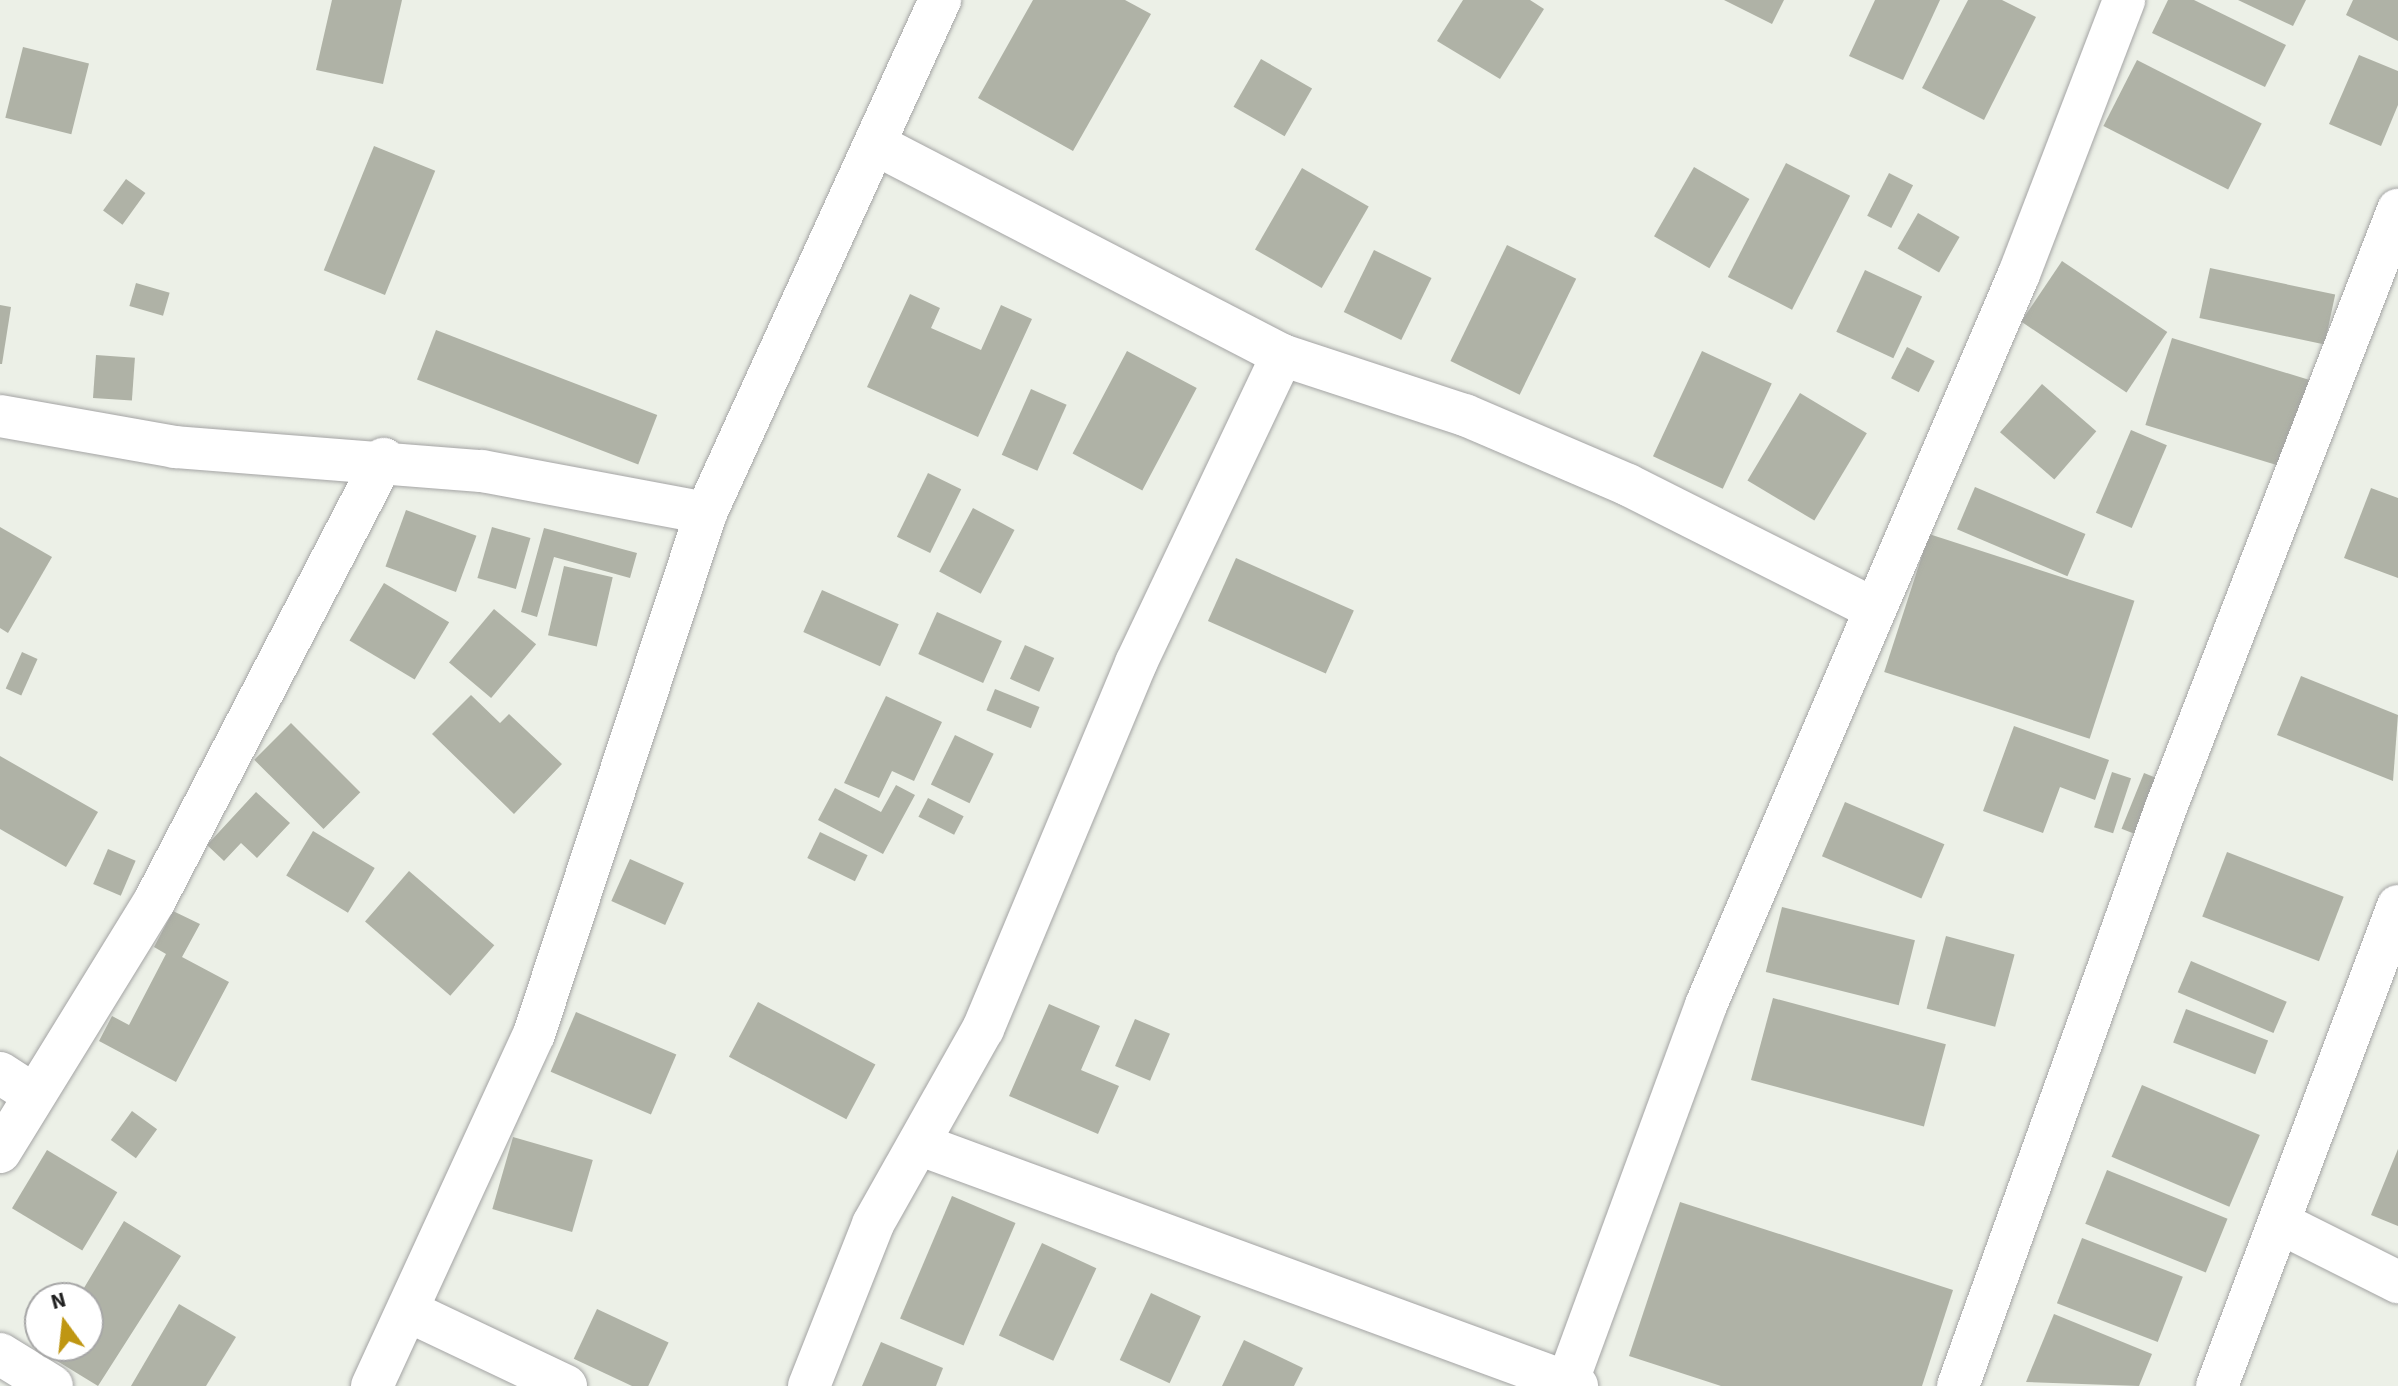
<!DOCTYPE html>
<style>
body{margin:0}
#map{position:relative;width:2398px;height:1386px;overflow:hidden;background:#ecf0e7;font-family:"Source Sans 3",sans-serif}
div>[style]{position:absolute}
.building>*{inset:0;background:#afb2a6;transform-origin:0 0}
.roads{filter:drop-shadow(0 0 2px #a4a4a4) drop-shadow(0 0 2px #a4a4a4)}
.minor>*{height:42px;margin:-21px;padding:0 21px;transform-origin:21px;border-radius:21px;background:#fff}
span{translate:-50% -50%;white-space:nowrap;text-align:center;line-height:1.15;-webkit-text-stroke:6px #fff;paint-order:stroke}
.north{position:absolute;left:24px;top:1282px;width:80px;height:80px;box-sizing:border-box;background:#fff;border:2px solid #a6a6a6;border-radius:50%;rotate:345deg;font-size:22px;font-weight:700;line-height:32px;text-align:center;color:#202020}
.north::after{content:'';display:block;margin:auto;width:28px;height:36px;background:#bf9612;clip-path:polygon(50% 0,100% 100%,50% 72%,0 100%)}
</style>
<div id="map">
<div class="building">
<div style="clip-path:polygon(332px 0,402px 0,383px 84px,316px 70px)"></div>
<div style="clip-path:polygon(1033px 0,1125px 0,1151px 14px,1073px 151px,978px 98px)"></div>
<div style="clip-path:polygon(1463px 0,1530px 0,1544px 9px,1500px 79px,1437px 41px)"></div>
<div style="clip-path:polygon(1724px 0,1784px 0,1772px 24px)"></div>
<div style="clip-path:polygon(1875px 0,1940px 0,1903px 80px,1849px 56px)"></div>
<div style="clip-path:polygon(1968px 0,2002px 0,2036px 17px,1984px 120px,1922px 88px)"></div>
<div style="clip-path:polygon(2168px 0,2194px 0,2286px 45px,2265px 87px,2152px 33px)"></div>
<div style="clip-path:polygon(2238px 0,2306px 0,2293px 26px)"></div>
<div style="clip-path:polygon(2353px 0,2398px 0,2398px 41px,2346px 15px)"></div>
<div style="left:23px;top:47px;width:68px;height:73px;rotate:14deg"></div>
<div style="clip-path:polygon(2359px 55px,2398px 71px,2398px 105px,2381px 146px,2329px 124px)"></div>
<div style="left:1261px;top:59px;width:59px;height:55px;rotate:30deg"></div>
<div style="left:2137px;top:60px;width:140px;height:74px;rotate:27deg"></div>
<div style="left:374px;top:146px;width:66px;height:134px;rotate:22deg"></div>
<div style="left:1786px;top:163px;width:72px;height:128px;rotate:27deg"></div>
<div style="left:1694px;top:167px;width:64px;height:80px;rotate:30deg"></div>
<div style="left:1302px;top:168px;width:77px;height:94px;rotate:30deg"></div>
<div style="left:1889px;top:173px;width:27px;height:48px;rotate:27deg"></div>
<div style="left:126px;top:179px;width:24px;height:39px;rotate:36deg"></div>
<div style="left:1918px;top:213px;width:48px;height:41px;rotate:30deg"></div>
<div style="left:1507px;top:245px;width:77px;height:129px;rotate:26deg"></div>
<div style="left:1374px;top:250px;width:64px;height:69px;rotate:26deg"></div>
<div style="left:2062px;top:261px;width:127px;height:73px;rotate:34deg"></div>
<div style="left:2210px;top:268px;width:128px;height:51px;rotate:12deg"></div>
<div style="left:1865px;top:270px;width:63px;height:68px;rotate:25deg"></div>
<div style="left:136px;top:283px;width:35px;height:24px;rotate:16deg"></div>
<div style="clip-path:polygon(910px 294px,940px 308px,931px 328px,981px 350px,1001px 305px,1032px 319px,978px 437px,867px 387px)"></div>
<div style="clip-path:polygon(0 305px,11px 307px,2px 364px,0 364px)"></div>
<div style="left:436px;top:330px;width:237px;height:53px;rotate:21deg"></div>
<div style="left:2172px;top:338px;width:154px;height:91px;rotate:17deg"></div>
<div style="left:1907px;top:347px;width:31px;height:35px;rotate:27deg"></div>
<div style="left:1127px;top:351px;width:79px;height:116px;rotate:28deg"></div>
<div style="left:1702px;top:351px;width:77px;height:116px;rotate:25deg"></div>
<div style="left:96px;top:355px;width:39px;height:43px;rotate:4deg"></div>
<div style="left:2042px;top:384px;width:72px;height:64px;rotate:41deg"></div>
<div style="left:1031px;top:389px;width:39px;height:72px;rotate:24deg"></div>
<div style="left:1800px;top:393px;width:78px;height:102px;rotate:31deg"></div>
<div style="left:2131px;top:430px;width:39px;height:90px;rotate:23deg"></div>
<div style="left:928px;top:473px;width:37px;height:71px;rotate:26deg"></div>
<div style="left:1975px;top:487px;width:120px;height:46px;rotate:23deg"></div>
<div style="clip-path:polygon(2371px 488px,2398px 498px,2398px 578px,2344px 558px)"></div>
<div style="left:973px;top:508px;width:47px;height:72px;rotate:28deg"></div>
<div style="left:406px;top:510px;width:75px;height:60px;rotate:20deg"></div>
<div style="clip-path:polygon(0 527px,52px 557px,8px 633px,0 628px)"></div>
<div style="left:492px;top:527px;width:40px;height:53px;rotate:16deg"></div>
<div style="clip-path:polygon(544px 528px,637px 553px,630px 578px,554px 557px,537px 617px,521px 612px)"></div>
<div style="left:1929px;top:534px;width:216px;height:145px;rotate:18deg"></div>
<div style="left:1236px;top:558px;width:129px;height:69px;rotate:24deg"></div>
<div style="left:564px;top:566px;width:50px;height:71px;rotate:13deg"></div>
<div style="left:384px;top:583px;width:76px;height:67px;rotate:31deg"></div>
<div style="left:822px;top:590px;width:84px;height:46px;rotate:24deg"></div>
<div style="left:494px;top:609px;width:55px;height:70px;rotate:40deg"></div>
<div style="left:937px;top:612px;width:71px;height:46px;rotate:24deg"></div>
<div style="left:1025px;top:645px;width:32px;height:37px;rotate:24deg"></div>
<div style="left:22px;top:652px;width:17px;height:40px;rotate:24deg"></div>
<div style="clip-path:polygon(2301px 676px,2398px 715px,2393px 781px,2277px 735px)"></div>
<div style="left:995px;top:689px;width:48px;height:23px;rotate:22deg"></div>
<div style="clip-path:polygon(471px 695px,500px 723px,509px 714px,562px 764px,514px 814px,432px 734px)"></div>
<div style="clip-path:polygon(886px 696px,942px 722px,914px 781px,892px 771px,879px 798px,844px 783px)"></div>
<div style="left:291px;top:723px;width:98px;height:52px;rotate:45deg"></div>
<div style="clip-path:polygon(2014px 726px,2109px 760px,2095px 800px,2060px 787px,2043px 833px,1983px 811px)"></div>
<div style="left:955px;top:735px;width:43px;height:55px;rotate:26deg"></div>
<div style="clip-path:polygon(0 756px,98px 812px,66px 867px,0 829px)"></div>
<div style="left:2112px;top:772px;width:20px;height:58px;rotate:18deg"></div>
<div style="left:2144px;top:773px;width:22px;height:60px;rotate:22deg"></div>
<div style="clip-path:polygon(896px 785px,915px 795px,883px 854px,818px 820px,835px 788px,881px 812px)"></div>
<div style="clip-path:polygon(256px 792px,290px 823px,257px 858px,241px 843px,224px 861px,207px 845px)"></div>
<div style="left:928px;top:798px;width:40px;height:21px;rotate:27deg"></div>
<div style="left:1845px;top:802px;width:108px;height:59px;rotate:23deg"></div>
<div style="left:313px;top:831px;width:72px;height:52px;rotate:31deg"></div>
<div style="left:820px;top:832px;width:53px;height:29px;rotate:26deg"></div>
<div style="left:108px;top:849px;width:30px;height:38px;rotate:23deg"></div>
<div style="left:2227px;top:852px;width:125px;height:69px;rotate:21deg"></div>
<div style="left:630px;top:859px;width:59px;height:46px;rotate:24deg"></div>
<div style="left:409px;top:871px;width:113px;height:67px;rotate:41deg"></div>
<div style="left:1782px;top:907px;width:137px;height:67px;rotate:14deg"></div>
<div style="clip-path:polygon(173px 911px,200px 924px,182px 957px,229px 982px,176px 1082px,99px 1041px,112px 1016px,129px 1025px,166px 954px,154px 947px)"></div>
<div style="left:1946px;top:936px;width:71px;height:75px;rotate:15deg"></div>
<div style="left:2191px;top:961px;width:104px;height:34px;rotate:23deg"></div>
<div style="left:1773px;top:998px;width:179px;height:85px;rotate:15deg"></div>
<div style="left:758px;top:1002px;width:133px;height:62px;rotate:28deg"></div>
<div style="clip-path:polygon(1049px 1004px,1100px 1026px,1081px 1070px,1119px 1086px,1098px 1134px,1009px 1096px)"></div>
<div style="left:2186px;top:1009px;width:88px;height:36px;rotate:21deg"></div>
<div style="left:576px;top:1012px;width:109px;height:65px;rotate:23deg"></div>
<div style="left:1135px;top:1019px;width:38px;height:51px;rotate:23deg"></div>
<div style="left:2142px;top:1085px;width:128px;height:78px;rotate:23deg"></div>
<div style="left:132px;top:1111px;width:31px;height:36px;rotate:36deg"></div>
<div style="left:513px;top:1137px;width:83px;height:75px;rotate:16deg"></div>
<div style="clip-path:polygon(2398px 1149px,2398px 1226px,2371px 1215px)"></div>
<div style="left:47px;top:1150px;width:82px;height:68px;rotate:31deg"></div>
<div style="left:2107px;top:1170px;width:130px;height:58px;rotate:22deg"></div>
<div style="left:952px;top:1196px;width:69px;height:133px;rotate:23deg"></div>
<div style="clip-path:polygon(1680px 1202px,1953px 1290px,1922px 1386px,1721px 1386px,1629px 1356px)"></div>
<div style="clip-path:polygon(124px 1221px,181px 1256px,98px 1386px,44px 1353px,49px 1346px,88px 1346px,88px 1298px,78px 1298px)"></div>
<div style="left:2082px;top:1238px;width:108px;height:70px;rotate:21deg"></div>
<div style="left:1042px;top:1243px;width:60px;height:102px;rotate:25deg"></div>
<div style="left:1151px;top:1293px;width:55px;height:74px;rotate:25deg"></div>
<div style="clip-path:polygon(179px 1304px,236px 1337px,206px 1386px,131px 1386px)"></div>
<div style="left:597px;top:1309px;width:79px;height:55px;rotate:25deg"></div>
<div style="clip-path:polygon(2054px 1314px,2152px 1354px,2139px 1386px,2026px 1382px)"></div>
<div style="clip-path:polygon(1244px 1340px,1303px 1368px,1294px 1386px,1222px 1386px)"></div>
<div style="clip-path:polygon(881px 1342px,943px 1368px,936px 1386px,862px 1386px)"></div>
</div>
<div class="roads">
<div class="minor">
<div style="left:875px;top:144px;width:458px;rotate:27.4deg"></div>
<div style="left:1282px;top:355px;width:193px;rotate:18.2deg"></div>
<div style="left:1465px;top:415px;width:177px;rotate:23.2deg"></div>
<div style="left:1628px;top:485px;width:272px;rotate:26.7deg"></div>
<div style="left:0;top:416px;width:178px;rotate:10deg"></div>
<div style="left:175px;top:447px;width:308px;rotate:4.5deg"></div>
<div style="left:482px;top:471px;width:228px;rotate:10.6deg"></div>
<div style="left:0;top:1073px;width:40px;rotate:32.9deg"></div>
<div style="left:921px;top:1145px;width:699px;rotate:20.17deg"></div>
<div style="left:0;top:1152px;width:296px;rotate:-58.4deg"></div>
<div style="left:155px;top:900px;width:497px;rotate:-62.6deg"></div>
<div style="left:2282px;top:1224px;width:130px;rotate:26.6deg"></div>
<div style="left:408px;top:1311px;width:175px;rotate:25.4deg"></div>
<div style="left:0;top:1354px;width:61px;rotate:31.6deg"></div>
<div style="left:1567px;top:1383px;width:403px;rotate:-69.8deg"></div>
<div style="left:1706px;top:1005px;width:795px;rotate:-66.82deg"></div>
<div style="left:2019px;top:274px;width:293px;rotate:-69deg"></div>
<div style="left:372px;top:1386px;width:387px;rotate:-65.3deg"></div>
<div style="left:534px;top:1034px;width:549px;rotate:-71.73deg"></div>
<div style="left:706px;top:513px;width:564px;rotate:-65.48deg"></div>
<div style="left:809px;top:1386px;width:174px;rotate:-68.4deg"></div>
<div style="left:873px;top:1224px;width:224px;rotate:-60.6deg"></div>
<div style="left:983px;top:1029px;width:397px;rotate:-67.3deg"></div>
<div style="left:1136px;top:663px;width:341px;rotate:-64.6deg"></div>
<div style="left:1958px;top:1386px;width:612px;rotate:-70.23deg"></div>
<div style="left:2165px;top:810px;width:644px;rotate:-68.78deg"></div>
<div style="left:2217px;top:1386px;width:513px;rotate:-69.34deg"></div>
</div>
</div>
<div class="north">N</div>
</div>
